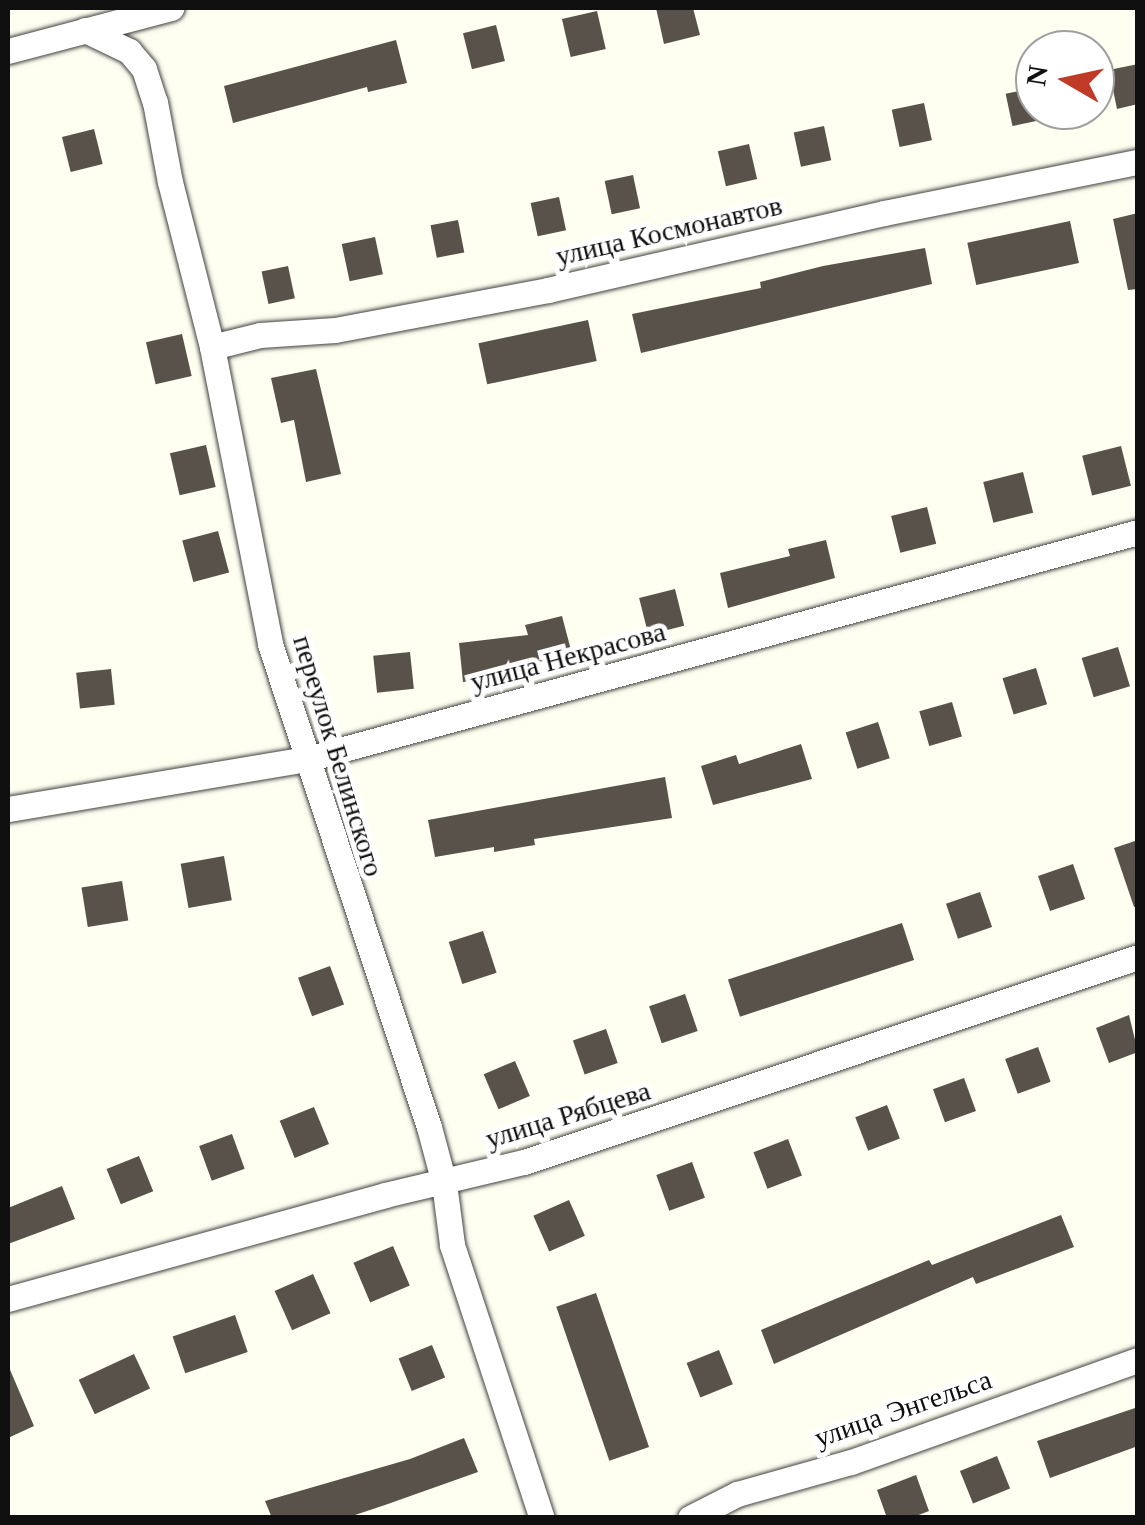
<!DOCTYPE html>
<meta charset="utf-8">
<style>
body{margin:0}
#map{position:relative;width:1145px;height:1525px;overflow:hidden;background:#fffff1;font-family:"Times New Roman",serif}
div>[style]{position:absolute}
.building>*{inset:0;background:#58524b;transform-origin:0 0}
.roads{filter:drop-shadow(0 0 2px #424242) drop-shadow(0 0 2px #424242)}
.street>*{height:25px;margin:-12.5px;padding:0 12.5px;transform-origin:12.5px;border-radius:12.5px;background:#fff}
span{translate:-50% -50%;white-space:nowrap;text-align:center;line-height:1.15;-webkit-text-stroke:10px #fff;paint-order:stroke}
.street-label{font-size:28px;color:#0f0f0f}
.frame{position:absolute;inset:0;border:10px solid #0f0f0f;pointer-events:none}
.north{position:absolute;left:1015px;top:30px;width:100px;height:100px;box-sizing:border-box;background:#fff;border:2px solid #9f9f9f;border-radius:50%;rotate:279deg;font-size:28px;font-weight:700;line-height:40px;text-align:center;color:#0f0f0f}
.north::after{content:'';display:block;margin:auto;width:35px;height:45px;background:#bf3b27;clip-path:polygon(50% 0,100% 100%,50% 72%,0 100%)}
</style>
<div id="map">
<div class="building">
<div style="clip-path:polygon(656px 8px,693px 8px,700px 35px,664px 44px)"></div>
<div style="left:597px;top:11px;width:39px;height:36px;rotate:77deg"></div>
<div style="left:496px;top:25px;width:37px;height:34px;rotate:76deg"></div>
<div style="clip-path:polygon(396px 40px,407px 83px,368px 92px,367px 87px,233px 123px,224px 86px)"></div>
<div style="clip-path:polygon(1138px 64px,1138px 104px,1117px 109px,1109px 70px)"></div>
<div style="left:1033px;top:88px;width:33px;height:28px;rotate:78deg"></div>
<div style="left:924px;top:103px;width:38px;height:33px;rotate:78deg"></div>
<div style="left:824px;top:126px;width:35px;height:31px;rotate:78deg"></div>
<div style="left:94px;top:129px;width:36px;height:33px;rotate:76deg"></div>
<div style="left:749px;top:144px;width:36px;height:32px;rotate:77deg"></div>
<div style="left:633px;top:175px;width:34px;height:29px;rotate:78deg"></div>
<div style="left:559px;top:197px;width:34px;height:29px;rotate:78deg"></div>
<div style="clip-path:polygon(1138px 213px,1138px 289px,1128px 290px,1113px 219px)"></div>
<div style="left:458px;top:220px;width:33px;height:28px;rotate:79deg"></div>
<div style="left:1070px;top:221px;width:43px;height:105px;rotate:78deg"></div>
<div style="left:375px;top:237px;width:38px;height:34px;rotate:78deg"></div>
<div style="clip-path:polygon(925px 248px,932px 284px,641px 353px,632px 314px,761px 288px,760px 282px,823px 266px)"></div>
<div style="left:288px;top:266px;width:33px;height:27px;rotate:78deg"></div>
<div style="left:588px;top:320px;width:42px;height:112px;rotate:78deg"></div>
<div style="left:182px;top:334px;width:43px;height:37px;rotate:77deg"></div>
<div style="clip-path:polygon(316px 369px,341px 474px,306px 482px,294px 420px,281px 423px,271px 378px)"></div>
<div style="left:206px;top:445px;width:43px;height:37px;rotate:77deg"></div>
<div style="left:1121px;top:446px;width:41px;height:40px;rotate:76deg"></div>
<div style="left:1023px;top:472px;width:42px;height:41px;rotate:76deg"></div>
<div style="left:927px;top:507px;width:38px;height:37px;rotate:76deg"></div>
<div style="left:218px;top:531px;width:43px;height:37px;rotate:75deg"></div>
<div style="clip-path:polygon(826px 540px,835px 578px,728px 608px,720px 573px,790px 556px,788px 549px)"></div>
<div style="left:675px;top:589px;width:38px;height:37px;rotate:76deg"></div>
<div style="clip-path:polygon(562px 616px,572px 654px,501px 671px,502px 678px,463px 682px,459px 643px,528px 635px,525px 625px)"></div>
<div style="left:1118px;top:647px;width:41px;height:38px;rotate:73deg"></div>
<div style="left:410px;top:652px;width:37px;height:37px;rotate:84deg"></div>
<div style="left:1036px;top:668px;width:38px;height:35px;rotate:73deg"></div>
<div style="left:111px;top:669px;width:36px;height:35px;rotate:84deg"></div>
<div style="left:952px;top:702px;width:36px;height:34px;rotate:74deg"></div>
<div style="left:878px;top:722px;width:38px;height:34px;rotate:72deg"></div>
<div style="clip-path:polygon(801px 744px,812px 779px,713px 805px,701px 766px,736px 755px,739px 764px)"></div>
<div style="clip-path:polygon(665px 777px,672px 818px,534px 839px,535px 845px,494px 852px,494px 847px,435px 857px,428px 820px)"></div>
<div style="clip-path:polygon(1138px 840px,1138px 906px,1134px 907px,1114px 848px)"></div>
<div style="left:224px;top:856px;width:45px;height:44px;rotate:80deg"></div>
<div style="left:1073px;top:864px;width:37px;height:37px;rotate:71deg"></div>
<div style="left:122px;top:881px;width:40px;height:41px;rotate:81deg"></div>
<div style="left:980px;top:892px;width:37px;height:36px;rotate:71deg"></div>
<div style="left:902px;top:923px;width:39px;height:183px;rotate:72deg"></div>
<div style="left:483px;top:931px;width:44px;height:36px;rotate:72deg"></div>
<div style="left:330px;top:966px;width:41px;height:34px;rotate:70deg"></div>
<div style="left:685px;top:994px;width:39px;height:38px;rotate:71deg"></div>
<div style="clip-path:polygon(1129px 1015px,1138px 1052px,1109px 1063px,1096px 1028px)"></div>
<div style="left:606px;top:1029px;width:36px;height:35px;rotate:71deg"></div>
<div style="left:1038px;top:1047px;width:37px;height:35px;rotate:70deg"></div>
<div style="left:515px;top:1061px;width:38px;height:34px;rotate:67deg"></div>
<div style="left:964px;top:1078px;width:35px;height:33px;rotate:70deg"></div>
<div style="left:887px;top:1105px;width:36px;height:34px;rotate:69deg"></div>
<div style="left:314px;top:1107px;width:40px;height:37px;rotate:68deg"></div>
<div style="left:232px;top:1134px;width:37px;height:35px;rotate:70deg"></div>
<div style="left:788px;top:1139px;width:39px;height:37px;rotate:69deg"></div>
<div style="left:139px;top:1156px;width:38px;height:35px;rotate:68deg"></div>
<div style="left:692px;top:1162px;width:38px;height:38px;rotate:70deg"></div>
<div style="clip-path:polygon(62px 1186px,75px 1219px,8px 1244px,8px 1208px)"></div>
<div style="left:569px;top:1200px;width:39px;height:39px;rotate:66deg"></div>
<div style="clip-path:polygon(1061px 1215px,1074px 1247px,976px 1284px,973px 1277px,774px 1364px,761px 1330px,929px 1260px,932px 1265px)"></div>
<div style="left:393px;top:1246px;width:43px;height:43px;rotate:67deg"></div>
<div style="left:313px;top:1274px;width:43px;height:42px;rotate:66deg"></div>
<div style="left:596px;top:1293px;width:163px;height:42px;rotate:71deg"></div>
<div style="left:235px;top:1315px;width:39px;height:66px;rotate:71deg"></div>
<div style="left:432px;top:1345px;width:35px;height:36px;rotate:68deg"></div>
<div style="left:719px;top:1350px;width:37px;height:35px;rotate:68deg"></div>
<div style="left:134px;top:1354px;width:38px;height:61px;rotate:65deg"></div>
<div style="clip-path:polygon(8px 1365px,34px 1426px,8px 1438px)"></div>
<div style="clip-path:polygon(1138px 1407px,1138px 1446px,1050px 1478px,1037px 1441px)"></div>
<div style="clip-path:polygon(464px 1438px,478px 1472px,385px 1505px,346px 1518px,272px 1518px,265px 1501px,410px 1459px)"></div>
<div style="left:997px;top:1456px;width:35px;height:40px;rotate:68deg"></div>
<div style="clip-path:polygon(916px 1475px,929px 1511px,911px 1518px,887px 1518px,877px 1490px)"></div>
</div>
<div class="roads">
<div class="street">
<div style="left:85px;top:30px;width:49px;rotate:25.5deg"></div>
<div style="left:129px;top:51px;width:23px;rotate:50deg"></div>
<div style="left:144px;top:69px;width:35px;rotate:72deg"></div>
<div style="left:155px;top:102px;width:81px;rotate:79.4deg"></div>
<div style="left:170px;top:182px;width:170px;rotate:75.7deg"></div>
<div style="left:212px;top:347px;width:303px;rotate:78.9deg"></div>
<div style="left:270px;top:644px;width:508px;rotate:71.78deg"></div>
<div style="left:429px;top:1127px;width:58px;rotate:75deg"></div>
<div style="left:444px;top:1183px;width:63px;rotate:82.6deg"></div>
<div style="left:452px;top:1245px;width:287px;rotate:71.8deg"></div>
<div style="left:8px;top:51px;width:169px;rotate:-14.8deg"></div>
<div style="left:212px;top:347px;width:49px;rotate:-14deg"></div>
<div style="left:260px;top:335px;width:75px;rotate:-3.8deg"></div>
<div style="left:335px;top:330px;width:217px;rotate:-10.6deg"></div>
<div style="left:548px;top:290px;width:345px;rotate:-12.9deg"></div>
<div style="left:884px;top:213px;width:259px;rotate:-11.4deg"></div>
<div style="left:8px;top:809px;width:303px;rotate:-9.5deg"></div>
<div style="left:307px;top:759px;width:861px;rotate:-15.28deg"></div>
<div style="left:8px;top:1299px;width:391px;rotate:-15.4deg"></div>
<div style="left:385px;top:1195px;width:143px;rotate:-13.4deg"></div>
<div style="left:524px;top:1162px;width:647px;rotate:-18.46deg"></div>
<div style="left:690px;top:1518px;width:53px;rotate:-27.1deg"></div>
<div style="left:737px;top:1494px;width:118px;rotate:-15.7deg"></div>
<div style="left:851px;top:1462px;width:305px;rotate:-19.6deg"></div>
</div>
</div>
<div class="street-label">
<span style="left:669px;top:231px;rotate:-13deg">улица Космонавтов</span>
<span style="left:568px;top:657px;rotate:-15deg">улица Некрасова</span>
<span style="left:338px;top:756px;rotate:73deg">переулок Белинского</span>
<span style="left:568px;top:1115px;rotate:-17deg">улица Рябцева</span>
<span style="left:903px;top:1409px;rotate:-19deg">улица Энгельса</span>
</div>
<div class="frame"></div>
<div class="north">N</div>
</div>
